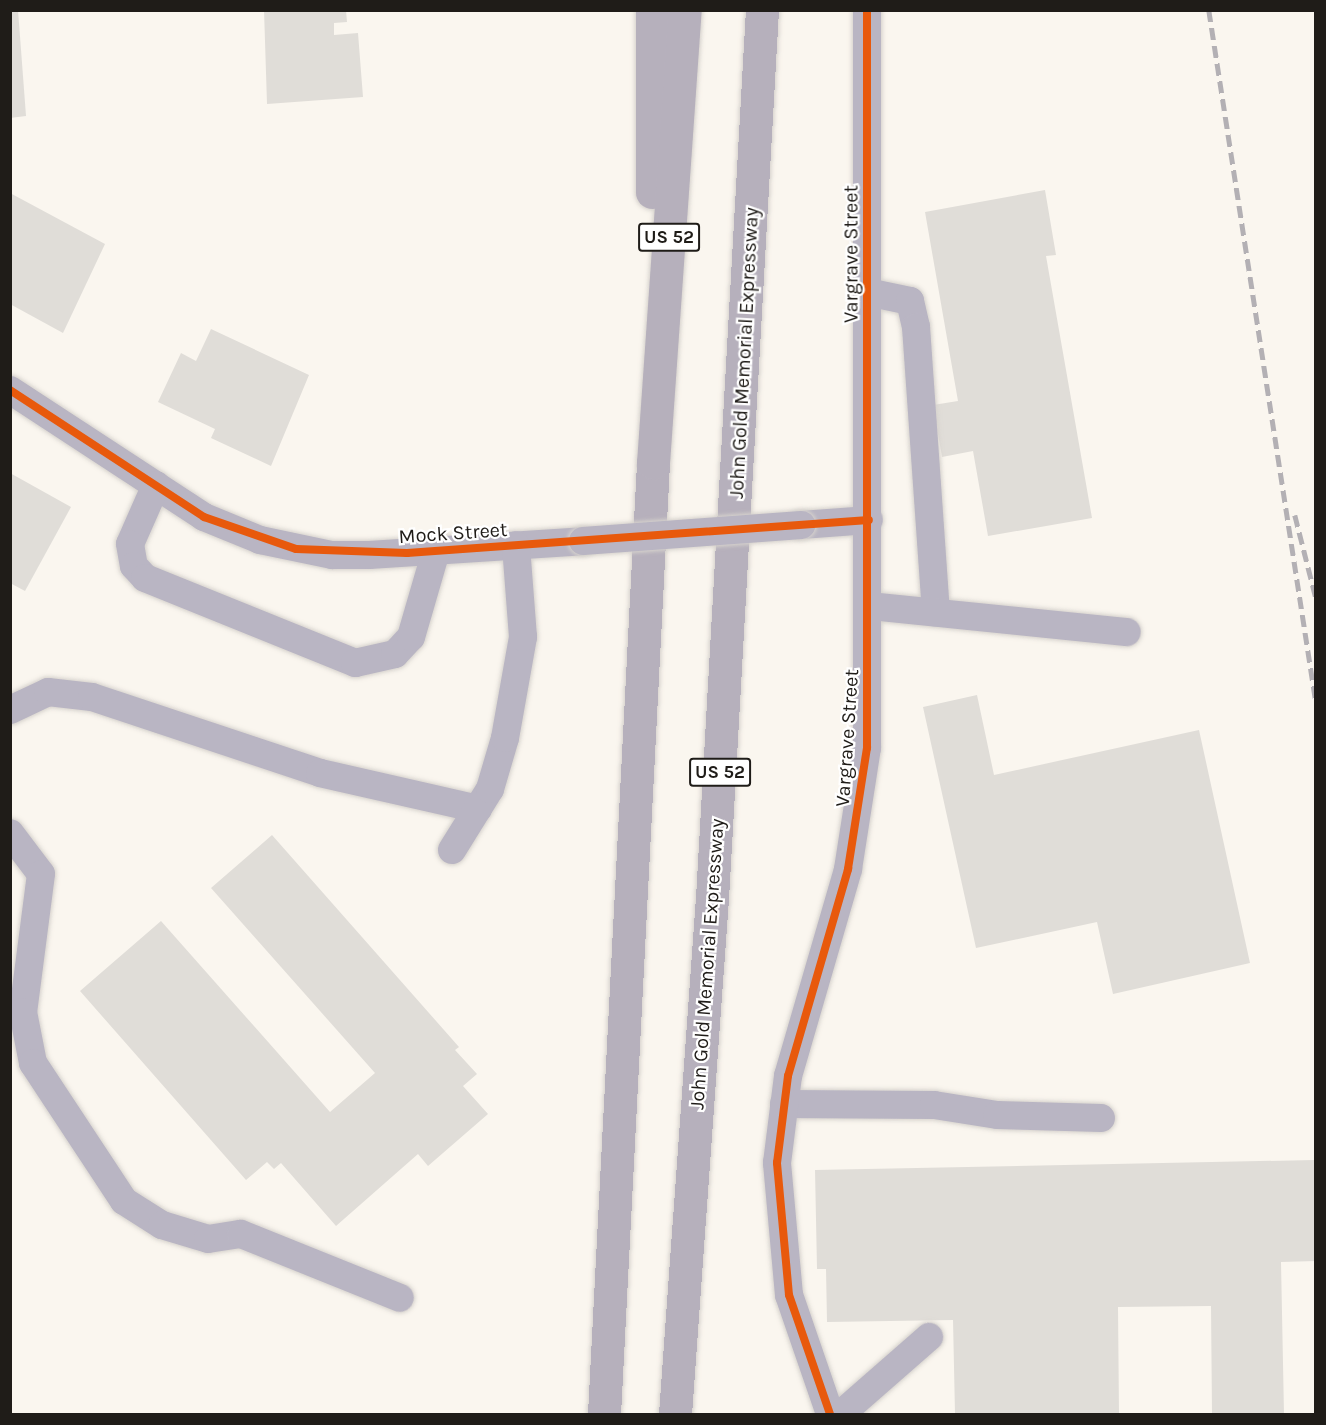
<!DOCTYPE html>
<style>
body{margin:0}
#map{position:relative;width:1326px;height:1425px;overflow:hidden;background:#faf6ef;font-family:Karla,sans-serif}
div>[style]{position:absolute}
.building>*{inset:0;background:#e0ddd8}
.roads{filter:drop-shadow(0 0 2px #d6d2cd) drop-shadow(0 0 2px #d6d2cd)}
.minor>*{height:28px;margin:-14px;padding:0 14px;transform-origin:14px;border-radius:14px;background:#b9b5c3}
.highway>*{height:33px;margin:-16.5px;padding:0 16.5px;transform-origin:16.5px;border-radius:16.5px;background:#b6b0bc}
.rail>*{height:4.5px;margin-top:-2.25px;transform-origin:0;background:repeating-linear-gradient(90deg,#b3b0b4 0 12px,transparent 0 18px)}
.bridges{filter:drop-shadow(0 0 2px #d6d2cd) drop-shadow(0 0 2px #d6d2cd)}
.minor-bridge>*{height:28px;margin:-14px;padding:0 14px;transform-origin:14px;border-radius:14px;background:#b9b5c3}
.cycleway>*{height:8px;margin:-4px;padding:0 4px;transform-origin:4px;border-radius:4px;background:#e8590c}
span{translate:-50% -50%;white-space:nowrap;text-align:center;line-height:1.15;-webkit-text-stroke:4.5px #fff;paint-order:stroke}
.shield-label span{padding:2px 4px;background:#fff;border:2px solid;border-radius:4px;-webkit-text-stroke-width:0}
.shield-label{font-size:18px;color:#1f1c18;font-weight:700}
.street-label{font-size:20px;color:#1f1c18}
.frame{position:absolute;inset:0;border:12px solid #1f1c18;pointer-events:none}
</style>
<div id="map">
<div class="building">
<div style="clip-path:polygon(10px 10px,18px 10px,26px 116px,10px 118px)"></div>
<div style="clip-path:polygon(264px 10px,346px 10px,347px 22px,334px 23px,334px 35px,358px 33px,363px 97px,267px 104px)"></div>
<div style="clip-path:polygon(1045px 190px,1056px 255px,1046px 256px,1092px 518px,988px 536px,973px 451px,942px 457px,933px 405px,958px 401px,925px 212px)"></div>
<div style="clip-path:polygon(10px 193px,105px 244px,63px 333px,10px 304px)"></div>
<div style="clip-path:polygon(211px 329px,309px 375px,271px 466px,211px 438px,215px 429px,158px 402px,181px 353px,196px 361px)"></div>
<div style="clip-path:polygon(10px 473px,71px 507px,25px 591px,10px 583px)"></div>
<div style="clip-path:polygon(977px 695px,994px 775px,1199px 730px,1250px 963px,1113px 994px,1097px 922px,976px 948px,923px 707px)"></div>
<div style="clip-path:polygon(272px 835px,459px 1047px,455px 1050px,477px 1074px,463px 1086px,488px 1114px,428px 1166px,418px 1154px,336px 1226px,281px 1163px,274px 1169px,267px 1162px,246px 1180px,80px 991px,161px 921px,330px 1112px,375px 1073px,211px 888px)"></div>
<div style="clip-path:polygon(1314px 1160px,1316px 1261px,1281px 1262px,1284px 1414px,1212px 1414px,1211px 1306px,1118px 1307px,1119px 1414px,955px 1414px,953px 1320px,827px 1322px,826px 1269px,817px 1269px,815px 1170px)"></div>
</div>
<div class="roads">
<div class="minor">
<div style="left:867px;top:292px;width:44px;rotate:11.8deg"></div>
<div style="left:910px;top:301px;width:27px;rotate:77deg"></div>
<div style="left:916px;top:327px;width:286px;rotate:86deg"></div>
<div style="left:10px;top:390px;width:232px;rotate:33.2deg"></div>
<div style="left:204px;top:517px;width:61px;rotate:22.3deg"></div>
<div style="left:260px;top:540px;width:74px;rotate:11.8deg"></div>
<div style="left:332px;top:555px;width:37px"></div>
<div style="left:369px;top:555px;width:214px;rotate:-3.7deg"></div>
<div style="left:156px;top:485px;width:64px;rotate:113.8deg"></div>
<div style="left:130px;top:544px;width:22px;rotate:80deg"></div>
<div style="left:134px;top:566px;width:16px;rotate:47deg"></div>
<div style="left:145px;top:578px;width:227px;rotate:22deg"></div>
<div style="left:355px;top:663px;width:41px;rotate:-12.7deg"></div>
<div style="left:395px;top:654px;width:23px;rotate:-47deg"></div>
<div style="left:411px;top:637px;width:90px;rotate:-73.8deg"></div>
<div style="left:801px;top:525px;width:68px;rotate:-4.2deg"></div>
<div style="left:870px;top:606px;width:258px;rotate:5.8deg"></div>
<div style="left:10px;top:710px;width:42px;rotate:-25.3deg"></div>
<div style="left:48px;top:692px;width:44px;rotate:6.5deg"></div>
<div style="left:92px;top:697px;width:240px;rotate:18.4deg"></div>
<div style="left:320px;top:773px;width:162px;rotate:12.8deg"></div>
<div style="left:10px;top:833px;width:51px;rotate:52.9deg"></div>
<div style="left:41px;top:874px;width:139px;rotate:97.4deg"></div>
<div style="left:23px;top:1012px;width:52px;rotate:78.9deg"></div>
<div style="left:33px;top:1063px;width:165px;rotate:56.6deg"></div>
<div style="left:124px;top:1201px;width:45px;rotate:32.3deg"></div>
<div style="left:162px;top:1225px;width:48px;rotate:16.9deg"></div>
<div style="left:208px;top:1239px;width:33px;rotate:-9deg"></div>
<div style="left:241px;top:1234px;width:171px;rotate:21.9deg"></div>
<div style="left:452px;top:850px;width:72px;rotate:-58.1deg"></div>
<div style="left:490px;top:789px;width:53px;rotate:-73.6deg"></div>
<div style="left:505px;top:738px;width:103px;rotate:-79.9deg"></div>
<div style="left:523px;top:637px;width:92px;rotate:-94.4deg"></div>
<div style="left:784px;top:1104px;width:150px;rotate:0.4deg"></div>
<div style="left:934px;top:1105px;width:64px;rotate:9deg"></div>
<div style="left:997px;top:1115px;width:104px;rotate:1.7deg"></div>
<div style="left:830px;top:1414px;width:126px;rotate:-109deg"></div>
<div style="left:789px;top:1295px;width:133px;rotate:-95.2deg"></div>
<div style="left:777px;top:1163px;width:88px;rotate:-82.8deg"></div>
<div style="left:788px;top:1076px;width:216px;rotate:-73.8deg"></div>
<div style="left:848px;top:869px;width:122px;rotate:-81.1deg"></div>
<div style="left:867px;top:748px;width:738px;rotate:-90deg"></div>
<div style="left:841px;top:1414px;width:117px;rotate:-41.2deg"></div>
</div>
<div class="highway">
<div style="left:652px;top:10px;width:182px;rotate:90deg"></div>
<div style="left:604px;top:1414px;width:952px;rotate:-87.05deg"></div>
<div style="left:653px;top:463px;width:454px;rotate:-86deg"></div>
<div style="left:675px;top:1414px;width:517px;rotate:-85.9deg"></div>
<div style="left:712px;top:898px;width:889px;rotate:-86.78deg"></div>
</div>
</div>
<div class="rail">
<div style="left:1209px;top:10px;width:700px;rotate:81.21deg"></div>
<div style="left:1295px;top:515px;width:86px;rotate:75.8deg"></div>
</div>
<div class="bridges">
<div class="minor-bridge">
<div style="left:583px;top:541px;width:219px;rotate:-4.2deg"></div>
</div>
</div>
<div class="cycleway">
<div style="left:10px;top:390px;width:232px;rotate:33.2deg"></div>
<div style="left:204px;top:517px;width:97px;rotate:19.2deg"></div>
<div style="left:296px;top:549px;width:111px;rotate:2.1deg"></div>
<div style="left:407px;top:553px;width:463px;rotate:-4.1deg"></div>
<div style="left:830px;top:1414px;width:126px;rotate:-109deg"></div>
<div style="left:789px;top:1295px;width:133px;rotate:-95.2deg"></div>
<div style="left:777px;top:1163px;width:88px;rotate:-82.8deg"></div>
<div style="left:788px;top:1076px;width:216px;rotate:-73.8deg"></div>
<div style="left:848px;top:869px;width:122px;rotate:-81.1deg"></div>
<div style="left:867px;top:748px;width:738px;rotate:-90deg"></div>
</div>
<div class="shield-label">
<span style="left:669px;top:237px">US 52</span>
<span style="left:720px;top:772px">US 52</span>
</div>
<div class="street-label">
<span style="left:851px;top:254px;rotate:-90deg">Vargrave Street</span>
<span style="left:744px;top:353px;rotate:-87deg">John Gold Memorial Expressway</span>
<span style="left:453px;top:533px;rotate:-4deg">Mock Street</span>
<span style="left:847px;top:738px;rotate:-86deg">Vargrave Street</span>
<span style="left:707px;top:964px;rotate:-86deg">John Gold Memorial Expressway</span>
</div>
<div class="frame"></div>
</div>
